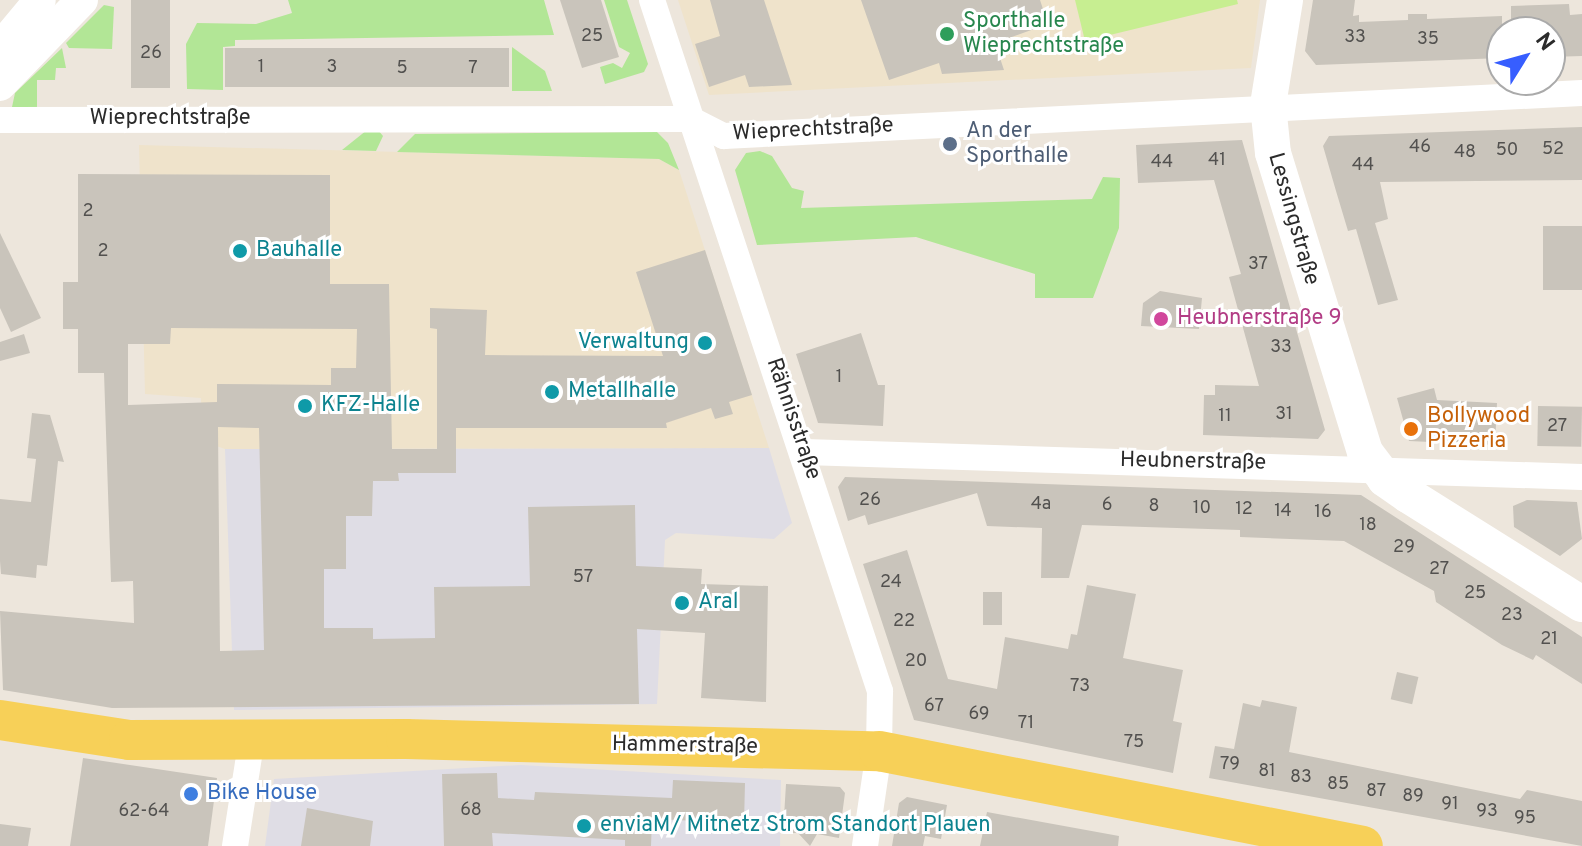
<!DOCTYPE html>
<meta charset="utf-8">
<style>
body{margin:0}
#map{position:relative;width:1582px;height:846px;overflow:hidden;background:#ede6dc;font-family:Overpass,sans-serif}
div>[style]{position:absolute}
.industrial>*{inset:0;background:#dfdde5}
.education>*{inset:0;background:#efe3cb}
.green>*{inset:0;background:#b2e696}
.pitch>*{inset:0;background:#c7ee91}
.building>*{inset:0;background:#c9c4bb;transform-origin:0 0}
.minor>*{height:26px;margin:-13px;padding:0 13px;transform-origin:13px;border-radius:13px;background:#fff}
.tertiary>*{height:32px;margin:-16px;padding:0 16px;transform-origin:16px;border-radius:16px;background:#fff}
.secondary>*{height:36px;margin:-18px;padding:0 18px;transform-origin:18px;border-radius:18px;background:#fff}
.primary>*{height:40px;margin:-20px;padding:0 20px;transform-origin:20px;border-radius:20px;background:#f7d058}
.dots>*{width:22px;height:22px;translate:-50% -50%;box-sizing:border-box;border:4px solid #fff;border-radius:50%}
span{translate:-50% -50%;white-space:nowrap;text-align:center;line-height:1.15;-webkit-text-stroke:6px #fff;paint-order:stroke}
.number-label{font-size:18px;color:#52514f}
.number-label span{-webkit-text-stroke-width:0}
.leisure-label{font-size:22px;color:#27864d}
.left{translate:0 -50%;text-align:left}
.street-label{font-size:22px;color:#2b2b2b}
.service-label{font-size:22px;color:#4e5e75}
.culture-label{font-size:22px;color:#0d838f}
.right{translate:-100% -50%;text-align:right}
.hotel-label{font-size:22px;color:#b23c85}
.food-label{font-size:22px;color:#c56008}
.shop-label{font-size:22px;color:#366cbe}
.north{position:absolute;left:1486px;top:16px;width:80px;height:80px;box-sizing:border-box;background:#fff;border:2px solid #aaa;border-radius:50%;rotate:53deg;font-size:22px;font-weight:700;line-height:32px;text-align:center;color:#2b2b2b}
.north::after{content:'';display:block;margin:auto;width:28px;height:36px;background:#375eff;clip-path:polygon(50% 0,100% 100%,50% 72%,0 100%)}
</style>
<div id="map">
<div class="industrial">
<div style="clip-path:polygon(769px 448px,792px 523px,774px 539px,676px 533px,665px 540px,657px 704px,234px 710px,225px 449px)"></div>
<div style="clip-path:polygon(521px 765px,781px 780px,780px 846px,265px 846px,274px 779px)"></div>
</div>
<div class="education">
<div style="clip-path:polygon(678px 0,1260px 0,1251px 68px,709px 95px)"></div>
<div style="clip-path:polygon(139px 145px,659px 159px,679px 170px,769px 448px,225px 449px,202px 441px,201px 398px,145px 394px)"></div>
</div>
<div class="green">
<div style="clip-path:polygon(288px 0,544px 0,554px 35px,235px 40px,235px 46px,223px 47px,223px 90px,187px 89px,186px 44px,197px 23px,256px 24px,292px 13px)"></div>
<div style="clip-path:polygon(604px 0,627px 0,648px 64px,644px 72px,605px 84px,600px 67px,613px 63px,622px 68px,630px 53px,619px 47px)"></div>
<div style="clip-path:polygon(104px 5px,114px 7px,112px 49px,69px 48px,66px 43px)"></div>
<div style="clip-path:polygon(512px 47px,545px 71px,552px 91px,512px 91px)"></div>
<div style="clip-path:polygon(62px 48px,66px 68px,56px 68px,55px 80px,37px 80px,37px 109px,12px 107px,15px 93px)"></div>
<div style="clip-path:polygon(367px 130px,378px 130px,383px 136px,376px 151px,342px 150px)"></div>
<div style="clip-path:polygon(657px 132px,668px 143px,679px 170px,659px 159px,397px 152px,415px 134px)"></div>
<div style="clip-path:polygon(760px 151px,772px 156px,792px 188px,804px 191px,801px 208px,1092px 199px,1103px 177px,1120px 178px,1119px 228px,1093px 298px,1035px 298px,1035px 274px,916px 237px,757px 245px,735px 170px,746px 153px)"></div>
</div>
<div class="pitch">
<div style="clip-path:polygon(1075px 0,1237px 0,1238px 4px,1085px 41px)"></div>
</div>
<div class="building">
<div style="left:131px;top:0;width:39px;height:88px"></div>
<div style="clip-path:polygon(560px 0,601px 0,619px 57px,582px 68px)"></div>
<div style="clip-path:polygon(710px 0,764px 0,792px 85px,749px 87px,745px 75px,709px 87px,695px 44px,720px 36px)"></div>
<div style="clip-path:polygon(861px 0,1040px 0,1048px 24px,995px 43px,1004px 70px,942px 74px,939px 63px,889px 80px)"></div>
<div style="clip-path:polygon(1313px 0,1355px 0,1353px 16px,1359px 15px,1359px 22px,1408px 20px,1408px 14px,1427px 14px,1427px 19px,1502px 16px,1502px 58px,1316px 65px,1305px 51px)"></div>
<div style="clip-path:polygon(1569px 4px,1570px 15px,1582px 14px,1582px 56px,1550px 57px,1550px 32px,1511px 32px,1511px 6px)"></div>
<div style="left:225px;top:48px;width:284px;height:39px"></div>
<div style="clip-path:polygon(1582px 127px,1582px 180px,1380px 182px,1388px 219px,1375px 223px,1398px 300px,1378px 305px,1356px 229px,1348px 231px,1336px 191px,1323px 146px,1329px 136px)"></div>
<div style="clip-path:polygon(1242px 140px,1325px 430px,1318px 439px,1203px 435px,1204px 395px,1215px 395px,1215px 385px,1259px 386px,1229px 277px,1241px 274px,1214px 180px,1138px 183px,1136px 145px)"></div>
<div style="clip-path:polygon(evenodd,78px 174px,330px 175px,330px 284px,389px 284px,392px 449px,437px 449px,437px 329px,430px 328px,430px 308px,487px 310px,485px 355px,663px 356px,636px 272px,705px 250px,752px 395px,729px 402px,733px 414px,715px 419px,711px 408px,666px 423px,667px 428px,456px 428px,456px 473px,398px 473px,399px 481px,373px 481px,372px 516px,346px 516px,346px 569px,324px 569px,324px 628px,373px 628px,373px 639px,435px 638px,434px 587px,530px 586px,528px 507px,635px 505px,636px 566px,702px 569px,701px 584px,768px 586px,766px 702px,701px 698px,705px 633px,637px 629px,639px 704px,112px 708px,3px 690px,0 611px,134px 623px,133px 581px,111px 582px,104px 373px,78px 373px,78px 329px,63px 329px,63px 282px,78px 282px,78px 174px,171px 328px,357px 329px,356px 368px,331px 368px,331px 385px,217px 384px,217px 402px,128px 405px,128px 344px,170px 344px,171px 328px,78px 174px,218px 427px,259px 428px,264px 650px,220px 651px,218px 427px)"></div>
<div style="left:1582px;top:226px;width:64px;height:39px;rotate:90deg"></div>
<div style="clip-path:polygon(0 233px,41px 318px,11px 332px,0 308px)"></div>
<div style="clip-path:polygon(1160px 291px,1202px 298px,1199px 329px,1141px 326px,1143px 303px)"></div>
<div style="clip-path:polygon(861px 333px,878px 385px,885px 385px,883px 426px,818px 423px,796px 354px)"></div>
<div style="clip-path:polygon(24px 334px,30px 353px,0 361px,0 342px)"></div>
<div style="clip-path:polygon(1434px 388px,1437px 400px,1497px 403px,1495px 445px,1409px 441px,1397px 398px)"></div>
<div style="left:1538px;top:406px;width:44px;height:40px;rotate:1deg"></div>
<div style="clip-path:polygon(32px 413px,50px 415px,64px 462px,58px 461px,47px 566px,37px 565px,36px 578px,1px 574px,0 561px,0 499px,31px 502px,36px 459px,27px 458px)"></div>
<div style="clip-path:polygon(845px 477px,1361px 495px,1582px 637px,1582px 684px,1536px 655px,1533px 660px,1502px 645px,1436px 602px,1434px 591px,1344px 541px,1240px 537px,1240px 530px,1082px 525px,1069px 578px,1041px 578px,1042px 528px,987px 526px,977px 493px,868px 525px,865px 515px,848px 521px,838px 487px)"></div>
<div style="clip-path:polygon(1527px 500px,1577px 502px,1582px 539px,1560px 556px,1514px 527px,1513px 506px)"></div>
<div style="clip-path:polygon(907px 550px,948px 679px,997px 689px,1005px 637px,1068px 649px,1071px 634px,1077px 635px,1087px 585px,1136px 594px,1123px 658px,1183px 670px,1173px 721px,1182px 723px,1173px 773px,914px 720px,863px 564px)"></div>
<div style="left:983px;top:592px;width:19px;height:33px"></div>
<div style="left:1397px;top:672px;width:22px;height:28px;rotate:13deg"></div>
<div style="clip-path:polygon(1262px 700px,1297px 707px,1289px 752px,1520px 799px,1527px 790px,1582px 801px,1582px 846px,1209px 778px,1215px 746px,1234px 749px,1243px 703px,1260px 707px)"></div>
<div style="clip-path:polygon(83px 758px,217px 778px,208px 846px,70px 846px)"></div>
<div style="clip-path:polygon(497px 773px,498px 798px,534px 800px,535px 792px,672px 798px,673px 780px,745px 783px,744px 823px,652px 819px,651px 846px,625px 846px,625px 840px,492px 833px,493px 846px,444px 846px,442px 774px)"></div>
<div style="clip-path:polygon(786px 784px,840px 787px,845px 793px,839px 838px,817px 834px,810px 846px,798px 833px,783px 833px)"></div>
<div style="clip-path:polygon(907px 797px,947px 805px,941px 839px,925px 836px,923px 846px,892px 846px,899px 803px)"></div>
<div style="clip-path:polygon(307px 808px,373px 821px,370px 846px,301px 846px)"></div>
<div style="clip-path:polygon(987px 812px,1119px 836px,1118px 846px,980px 846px)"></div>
<div style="clip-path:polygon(0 824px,31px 828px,28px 846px,0 846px)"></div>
</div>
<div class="minor">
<div style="left:652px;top:0;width:728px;rotate:71.74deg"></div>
<div style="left:880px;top:691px;width:60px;rotate:91deg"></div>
<div style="left:879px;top:751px;width:96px;rotate:98.4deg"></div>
<div style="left:0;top:120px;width:690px;rotate:-0.08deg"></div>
<div style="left:690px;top:119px;width:38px;rotate:27deg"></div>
<div style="left:724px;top:136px;width:859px;rotate:-2.87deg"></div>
<div style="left:805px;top:452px;width:777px;rotate:1.84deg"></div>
<div style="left:235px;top:846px;width:103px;rotate:-81.1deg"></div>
</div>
<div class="tertiary">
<div style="left:0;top:48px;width:62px;rotate:-50.2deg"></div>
<div style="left:0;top:85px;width:118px;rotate:-46deg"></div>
</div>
<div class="secondary">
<div style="left:1285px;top:0;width:106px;rotate:99.2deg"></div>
<div style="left:1268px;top:105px;width:48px;rotate:84.1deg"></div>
<div style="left:1273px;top:153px;width:313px;rotate:72.9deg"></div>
<div style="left:1365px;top:452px;width:34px;rotate:53deg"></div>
<div style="left:1385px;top:479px;width:28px;rotate:35deg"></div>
<div style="left:1408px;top:495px;width:205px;rotate:32.1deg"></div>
</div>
<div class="primary">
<div style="left:0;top:720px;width:131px;rotate:8.8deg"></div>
<div style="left:129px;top:740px;width:277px;rotate:-0.2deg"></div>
<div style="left:406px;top:739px;width:473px;rotate:1.5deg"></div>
<div style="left:879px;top:751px;width:493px;rotate:11.1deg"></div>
</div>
<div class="dots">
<div style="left:947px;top:34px;background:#2e9e5b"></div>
<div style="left:950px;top:144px;background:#5c6f8a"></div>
<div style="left:240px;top:251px;background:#0f9aa8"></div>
<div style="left:1161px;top:319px;background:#d1479c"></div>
<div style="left:705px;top:343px;background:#0f9aa8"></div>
<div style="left:552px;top:392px;background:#0f9aa8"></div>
<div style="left:305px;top:406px;background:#0f9aa8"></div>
<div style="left:1411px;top:429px;background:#e8710a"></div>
<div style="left:682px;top:603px;background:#0f9aa8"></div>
<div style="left:191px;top:794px;background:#3f7fe0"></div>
<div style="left:584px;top:826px;background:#0f9aa8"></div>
</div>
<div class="number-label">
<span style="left:592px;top:37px">25</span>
<span style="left:1355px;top:38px">33</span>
<span style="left:1428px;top:40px">35</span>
<span style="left:151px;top:54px">26</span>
<span style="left:261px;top:68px">1</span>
<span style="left:332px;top:68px">3</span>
<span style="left:402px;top:69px">5</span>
<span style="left:473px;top:69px">7</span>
<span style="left:1420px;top:148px">46</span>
<span style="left:1553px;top:150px">52</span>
<span style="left:1507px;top:151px">50</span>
<span style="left:1465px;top:153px">48</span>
<span style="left:1217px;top:161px">41</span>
<span style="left:1162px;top:163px">44</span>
<span style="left:1363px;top:166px">44</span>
<span style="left:88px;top:212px">2</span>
<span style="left:103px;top:252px">2</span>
<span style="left:1258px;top:265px">37</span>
<span style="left:1281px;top:348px">33</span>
<span style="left:839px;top:378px">1</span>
<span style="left:1284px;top:415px">31</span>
<span style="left:1225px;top:417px">11</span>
<span style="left:1557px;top:427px">27</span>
<span style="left:870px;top:501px">26</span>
<span style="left:1041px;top:505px">4a</span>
<span style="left:1107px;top:506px">6</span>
<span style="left:1154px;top:507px">8</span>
<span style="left:1202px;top:509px">10</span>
<span style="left:1244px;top:510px">12</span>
<span style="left:1283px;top:512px">14</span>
<span style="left:1323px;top:513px">16</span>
<span style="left:1368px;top:526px">18</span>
<span style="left:1404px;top:548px">29</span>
<span style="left:1439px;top:570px">27</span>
<span style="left:583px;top:578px">57</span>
<span style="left:891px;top:583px">24</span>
<span style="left:1475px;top:594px">25</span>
<span style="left:1512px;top:616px">23</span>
<span style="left:904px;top:622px">22</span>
<span style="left:1549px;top:640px">21</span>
<span style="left:916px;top:662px">20</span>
<span style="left:1080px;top:687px">73</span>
<span style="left:934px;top:707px">67</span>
<span style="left:979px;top:715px">69</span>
<span style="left:1026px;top:724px">71</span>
<span style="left:1134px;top:743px">75</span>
<span style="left:1230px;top:765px">79</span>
<span style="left:1267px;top:772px">81</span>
<span style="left:1301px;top:778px">83</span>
<span style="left:1338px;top:785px">85</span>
<span style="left:1376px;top:792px">87</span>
<span style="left:1413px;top:797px">89</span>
<span style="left:1450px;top:805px">91</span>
<span style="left:471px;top:811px">68</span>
<span style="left:144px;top:812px">62-64</span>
<span style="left:1487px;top:812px">93</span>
<span style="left:1525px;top:819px">95</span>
</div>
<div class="leisure-label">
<span class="left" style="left:963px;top:34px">Sporthalle<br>Wieprechtstraße</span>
</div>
<div class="street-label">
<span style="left:170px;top:119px">Wieprechtstraße</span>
<span style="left:813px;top:130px;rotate:-3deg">Wieprechtstraße</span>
<span style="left:1293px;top:219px;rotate:74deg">Lessingstraße</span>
<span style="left:793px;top:419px;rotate:71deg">Rähnisstraße</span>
<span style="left:1193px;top:462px;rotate:1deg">Heubnerstraße</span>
<span style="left:685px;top:746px;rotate:1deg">Hammerstraße</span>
</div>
<div class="service-label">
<span class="left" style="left:966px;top:144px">An der<br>Sporthalle</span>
</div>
<div class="culture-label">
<span class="left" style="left:256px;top:251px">Bauhalle</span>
<span class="right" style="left:689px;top:343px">Verwaltung</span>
<span class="left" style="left:568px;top:392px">Metallhalle</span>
<span class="left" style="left:321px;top:406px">KFZ-Halle</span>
<span class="left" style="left:698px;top:603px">Aral</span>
<span class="left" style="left:600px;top:826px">enviaM/ Mitnetz Strom Standort Plauen</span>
</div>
<div class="hotel-label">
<span class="left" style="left:1177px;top:319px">Heubnerstraße 9</span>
</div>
<div class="food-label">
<span class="left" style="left:1427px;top:429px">Bollywood<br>Pizzeria</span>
</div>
<div class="shop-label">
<span class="left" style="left:207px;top:794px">Bike House</span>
</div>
<div class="north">N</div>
</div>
